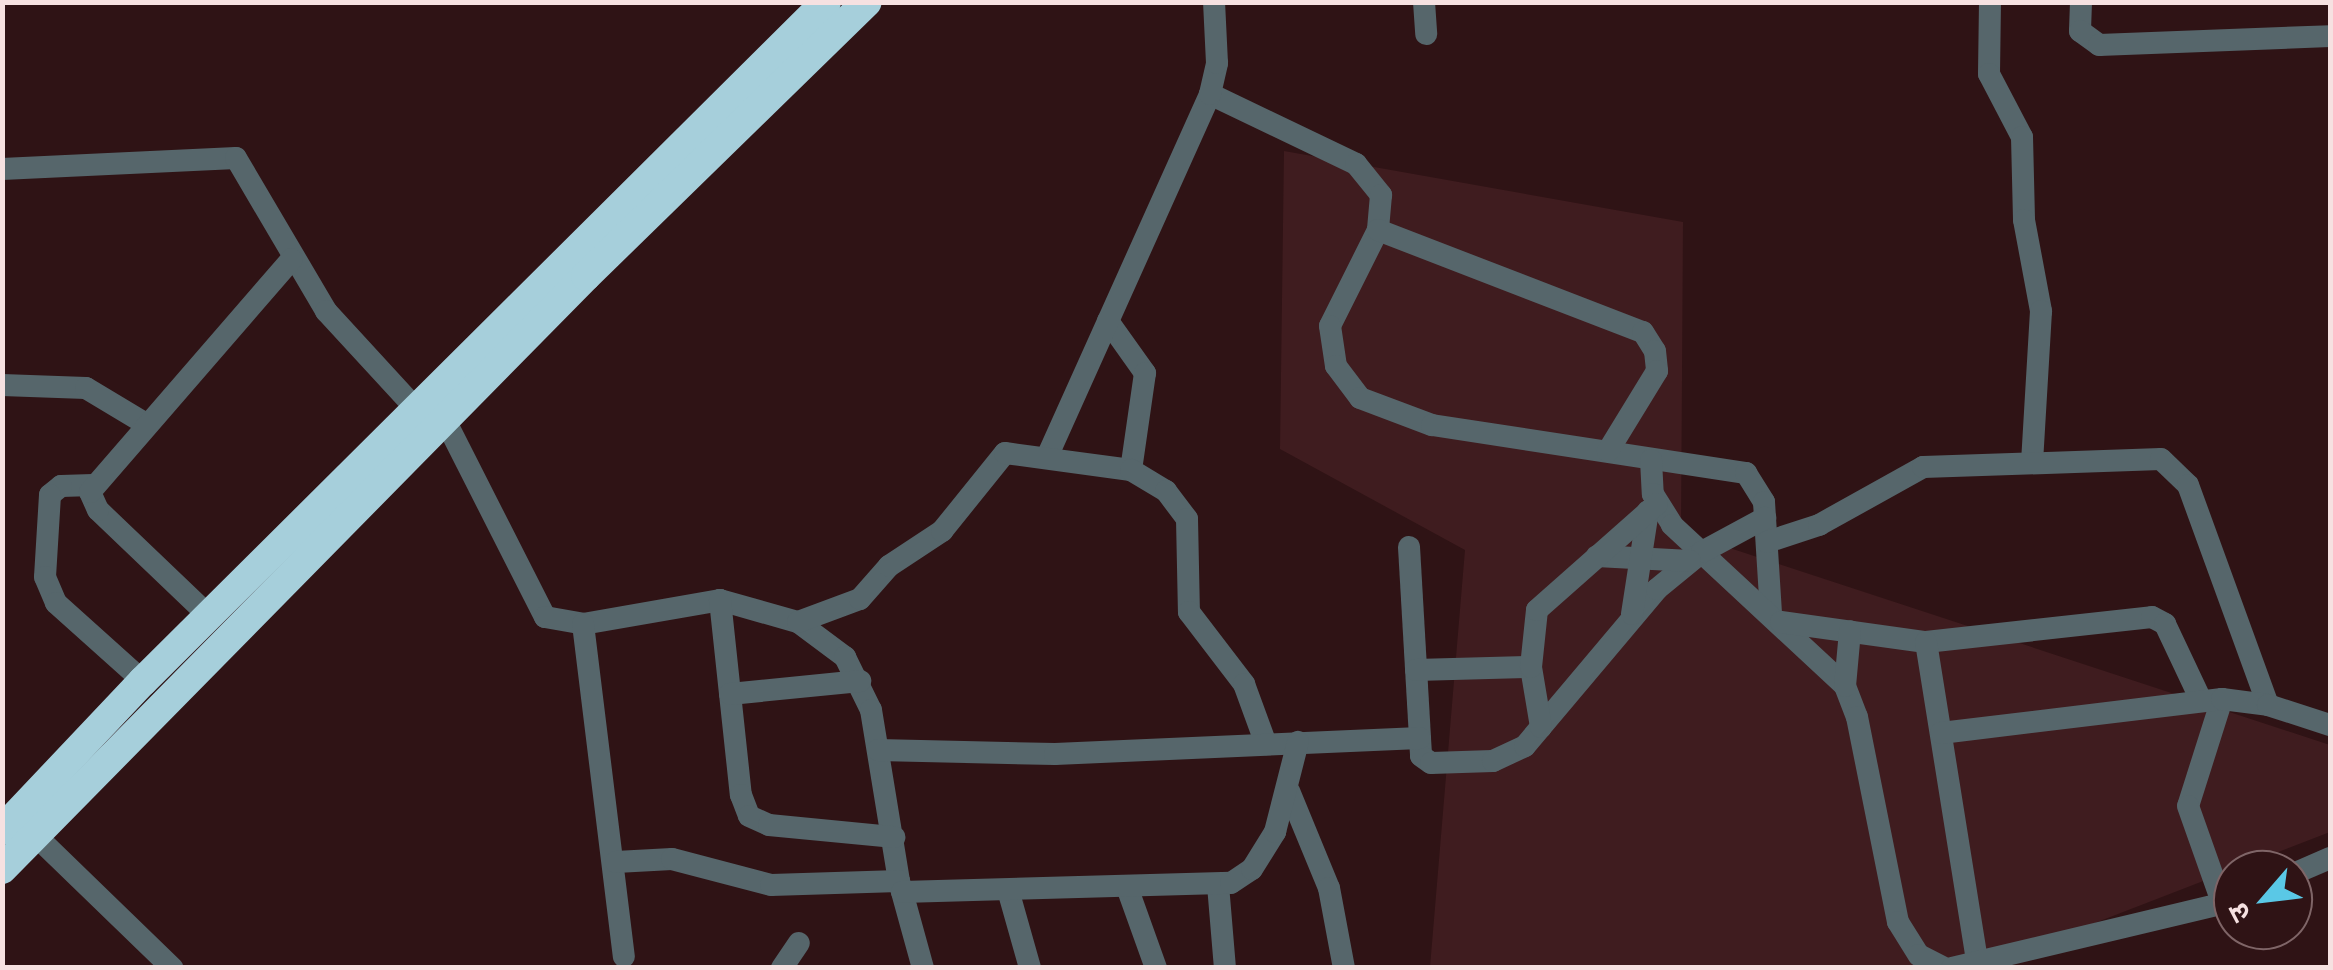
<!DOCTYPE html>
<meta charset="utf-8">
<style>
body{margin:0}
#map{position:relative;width:2333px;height:970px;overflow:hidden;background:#2f1315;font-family:Manrope,"Noto Sans Devanagari",sans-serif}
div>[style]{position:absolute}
.built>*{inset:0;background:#3f1c1f}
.street>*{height:22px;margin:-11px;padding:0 11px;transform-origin:11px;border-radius:11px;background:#56666b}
.highway>*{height:30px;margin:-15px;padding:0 15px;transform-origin:15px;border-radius:15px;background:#a6cfdb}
span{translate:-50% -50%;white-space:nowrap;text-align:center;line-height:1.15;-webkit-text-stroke:9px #2f1315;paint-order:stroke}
.frame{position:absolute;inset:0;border:5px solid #f6e1e1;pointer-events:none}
.north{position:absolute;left:2213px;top:850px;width:100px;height:100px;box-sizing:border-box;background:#2f1315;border:2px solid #7f6567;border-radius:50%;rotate:242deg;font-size:28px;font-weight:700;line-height:40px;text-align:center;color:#f6e1e1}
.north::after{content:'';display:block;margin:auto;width:35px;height:45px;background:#5ac8e6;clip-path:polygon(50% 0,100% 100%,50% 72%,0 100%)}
</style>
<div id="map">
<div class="built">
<div style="clip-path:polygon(1284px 151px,1683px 222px,1681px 532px,2330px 745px,2330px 832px,1981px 967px,1430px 967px,1465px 550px,1280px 449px)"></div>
</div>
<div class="street">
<div style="left:1424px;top:2px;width:32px;rotate:86deg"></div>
<div style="left:1990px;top:2px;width:72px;rotate:90.8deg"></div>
<div style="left:1989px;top:74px;width:71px;rotate:62.4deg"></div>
<div style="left:2022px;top:137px;width:83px;rotate:88.6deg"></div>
<div style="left:2024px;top:220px;width:93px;rotate:79.4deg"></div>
<div style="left:2041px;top:311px;width:151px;rotate:93.4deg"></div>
<div style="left:2081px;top:2px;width:29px;rotate:92deg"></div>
<div style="left:2080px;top:31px;width:24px;rotate:36deg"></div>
<div style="left:2099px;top:45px;width:231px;rotate:-2.2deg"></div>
<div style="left:1210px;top:94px;width:162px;rotate:25.6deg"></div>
<div style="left:1356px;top:164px;width:40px;rotate:51deg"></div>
<div style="left:1381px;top:195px;width:35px;rotate:95deg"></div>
<div style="left:1378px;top:230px;width:107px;rotate:116.6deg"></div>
<div style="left:1330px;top:326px;width:40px;rotate:81.5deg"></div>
<div style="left:1336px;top:366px;width:40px;rotate:53deg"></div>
<div style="left:1360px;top:398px;width:77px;rotate:20.6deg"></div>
<div style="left:1432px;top:425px;width:318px;rotate:8.7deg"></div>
<div style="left:1746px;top:473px;width:34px;rotate:58deg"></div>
<div style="left:1764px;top:502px;width:110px;rotate:86.4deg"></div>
<div style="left:2px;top:169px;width:234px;rotate:-2.7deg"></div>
<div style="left:236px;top:158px;width:178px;rotate:59.5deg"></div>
<div style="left:326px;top:311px;width:133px;rotate:47.4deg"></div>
<div style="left:1378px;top:230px;width:284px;rotate:21.1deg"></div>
<div style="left:1643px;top:332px;width:22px;rotate:58deg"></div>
<div style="left:1655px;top:351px;width:20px;rotate:84deg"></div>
<div style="left:1657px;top:371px;width:94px;rotate:121.5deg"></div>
<div style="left:1108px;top:321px;width:64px;rotate:54.6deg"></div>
<div style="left:1145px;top:373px;width:98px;rotate:98.2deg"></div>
<div style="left:2px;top:385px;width:84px;rotate:2deg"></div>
<div style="left:86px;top:388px;width:70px;rotate:31deg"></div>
<div style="left:445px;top:420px;width:221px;rotate:63.1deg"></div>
<div style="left:545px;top:617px;width:39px;rotate:10deg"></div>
<div style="left:583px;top:624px;width:139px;rotate:-9.9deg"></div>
<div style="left:720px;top:600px;width:81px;rotate:15.8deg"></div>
<div style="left:798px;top:622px;width:59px;rotate:36.7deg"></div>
<div style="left:845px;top:657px;width:59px;rotate:63.9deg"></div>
<div style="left:871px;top:710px;width:173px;rotate:80.7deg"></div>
<div style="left:899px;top:881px;width:90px;rotate:74.6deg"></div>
<div style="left:1047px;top:457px;width:398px;rotate:-65.8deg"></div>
<div style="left:1210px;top:94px;width:32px;rotate:-77deg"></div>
<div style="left:1217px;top:63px;width:61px;rotate:-92.8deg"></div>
<div style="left:1651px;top:460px;width:34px;rotate:87deg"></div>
<div style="left:1653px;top:494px;width:36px;rotate:58deg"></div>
<div style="left:1672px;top:525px;width:236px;rotate:42.9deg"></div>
<div style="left:1845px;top:686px;width:33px;rotate:69deg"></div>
<div style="left:1857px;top:717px;width:209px;rotate:78.7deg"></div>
<div style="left:1898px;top:922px;width:39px;rotate:58deg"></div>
<div style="left:1919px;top:955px;width:28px;rotate:27deg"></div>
<div style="left:93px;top:485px;width:32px;rotate:178deg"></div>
<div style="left:61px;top:486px;width:14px;rotate:141deg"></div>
<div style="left:50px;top:495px;width:82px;rotate:93.5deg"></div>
<div style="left:45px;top:577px;width:28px;rotate:67deg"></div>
<div style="left:56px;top:603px;width:117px;rotate:41.9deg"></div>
<div style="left:1767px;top:542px;width:55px;rotate:-18.1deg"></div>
<div style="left:1819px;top:525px;width:119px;rotate:-29.1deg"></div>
<div style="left:1923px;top:467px;width:238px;rotate:-1.9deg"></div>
<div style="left:2161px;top:459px;width:37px;rotate:44deg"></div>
<div style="left:2188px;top:485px;width:234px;rotate:70deg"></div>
<div style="left:1409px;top:547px;width:209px;rotate:86.7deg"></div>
<div style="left:1421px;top:756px;width:12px;rotate:35deg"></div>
<div style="left:1431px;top:763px;width:62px;rotate:-1.8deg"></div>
<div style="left:1493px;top:761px;width:35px;rotate:-25deg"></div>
<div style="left:1525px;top:746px;width:205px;rotate:-49.9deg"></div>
<div style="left:1657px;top:589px;width:58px;rotate:-39.4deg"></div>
<div style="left:1702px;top:552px;width:72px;rotate:-28.4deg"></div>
<div style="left:1597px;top:556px;width:93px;rotate:3.1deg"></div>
<div style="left:720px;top:600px;width:196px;rotate:83.9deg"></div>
<div style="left:741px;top:795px;width:22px;rotate:69deg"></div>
<div style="left:749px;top:816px;width:22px;rotate:24deg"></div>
<div style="left:769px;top:825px;width:126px;rotate:5.5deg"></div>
<div style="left:1632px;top:614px;width:104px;rotate:-81.2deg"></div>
<div style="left:209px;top:616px;width:153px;rotate:-136.3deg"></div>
<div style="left:98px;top:510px;width:20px;rotate:-114deg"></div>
<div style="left:90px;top:492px;width:308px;rotate:-49.1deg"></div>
<div style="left:798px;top:622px;width:66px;rotate:-20.4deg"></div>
<div style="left:860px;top:599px;width:44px;rotate:-48.7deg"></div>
<div style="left:889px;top:566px;width:64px;rotate:-33.4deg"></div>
<div style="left:942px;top:531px;width:100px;rotate:-51.1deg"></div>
<div style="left:1005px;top:453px;width:127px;rotate:7.7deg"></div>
<div style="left:1131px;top:470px;width:41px;rotate:31deg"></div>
<div style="left:1166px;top:491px;width:35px;rotate:53deg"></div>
<div style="left:1187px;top:519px;width:93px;rotate:88.8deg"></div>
<div style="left:1189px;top:612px;width:91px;rotate:52.6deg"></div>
<div style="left:1244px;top:684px;width:64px;rotate:69.9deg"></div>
<div style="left:1781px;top:622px;width:146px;rotate:7.9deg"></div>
<div style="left:1926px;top:642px;width:227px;rotate:-6.3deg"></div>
<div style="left:2152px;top:617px;width:15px;rotate:28deg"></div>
<div style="left:2165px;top:624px;width:84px;rotate:64.7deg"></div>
<div style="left:583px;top:624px;width:335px;rotate:83deg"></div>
<div style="left:1926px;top:642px;width:327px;rotate:80.9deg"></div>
<div style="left:1416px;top:670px;width:115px;rotate:-1.5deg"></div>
<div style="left:1845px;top:686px;width:55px;rotate:-84.8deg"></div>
<div style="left:730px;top:694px;width:131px;rotate:-5.7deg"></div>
<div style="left:2222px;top:699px;width:112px;rotate:107.6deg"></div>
<div style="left:2188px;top:806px;width:105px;rotate:70.5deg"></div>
<div style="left:1541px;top:727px;width:61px;rotate:-99.5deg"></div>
<div style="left:1531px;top:667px;width:57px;rotate:-84deg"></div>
<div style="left:1537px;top:610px;width:160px;rotate:-41.5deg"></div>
<div style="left:1941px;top:733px;width:283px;rotate:-6.9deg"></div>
<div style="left:2222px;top:699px;width:46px;rotate:7.4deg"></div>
<div style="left:2268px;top:705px;width:65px;rotate:17.9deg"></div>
<div style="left:878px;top:750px;width:177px;rotate:1.3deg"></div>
<div style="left:1055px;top:754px;width:365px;rotate:-2.5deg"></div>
<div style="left:1289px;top:791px;width:105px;rotate:67.6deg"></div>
<div style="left:1329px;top:888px;width:81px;rotate:79.4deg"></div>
<div style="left:36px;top:836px;width:190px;rotate:44.1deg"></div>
<div style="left:616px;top:862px;width:56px;rotate:-3.1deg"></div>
<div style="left:672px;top:859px;width:102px;rotate:14.7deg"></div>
<div style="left:771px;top:885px;width:128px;rotate:-1.8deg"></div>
<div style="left:2293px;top:874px;width:40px;rotate:-23.4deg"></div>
<div style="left:1218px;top:885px;width:83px;rotate:85.2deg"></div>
<div style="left:1127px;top:887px;width:86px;rotate:70.3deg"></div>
<div style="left:1008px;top:890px;width:81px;rotate:74.2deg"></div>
<div style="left:902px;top:892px;width:329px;rotate:-1.6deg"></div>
<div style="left:1231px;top:883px;width:25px;rotate:-34deg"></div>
<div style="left:1252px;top:869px;width:44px;rotate:-58.1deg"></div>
<div style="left:1275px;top:832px;width:93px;rotate:-75.7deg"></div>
<div style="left:782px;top:968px;width:30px;rotate:-56deg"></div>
<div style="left:1952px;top:968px;width:289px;rotate:-13.4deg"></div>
</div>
<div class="highway">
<div style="left:2px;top:830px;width:205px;rotate:-46.6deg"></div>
<div style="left:143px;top:681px;width:963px;rotate:-44.83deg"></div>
<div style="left:2px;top:869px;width:832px;rotate:-45.44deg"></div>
<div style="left:586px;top:276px;width:392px;rotate:-44.3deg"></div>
</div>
<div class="frame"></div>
<div class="north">उ</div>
</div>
